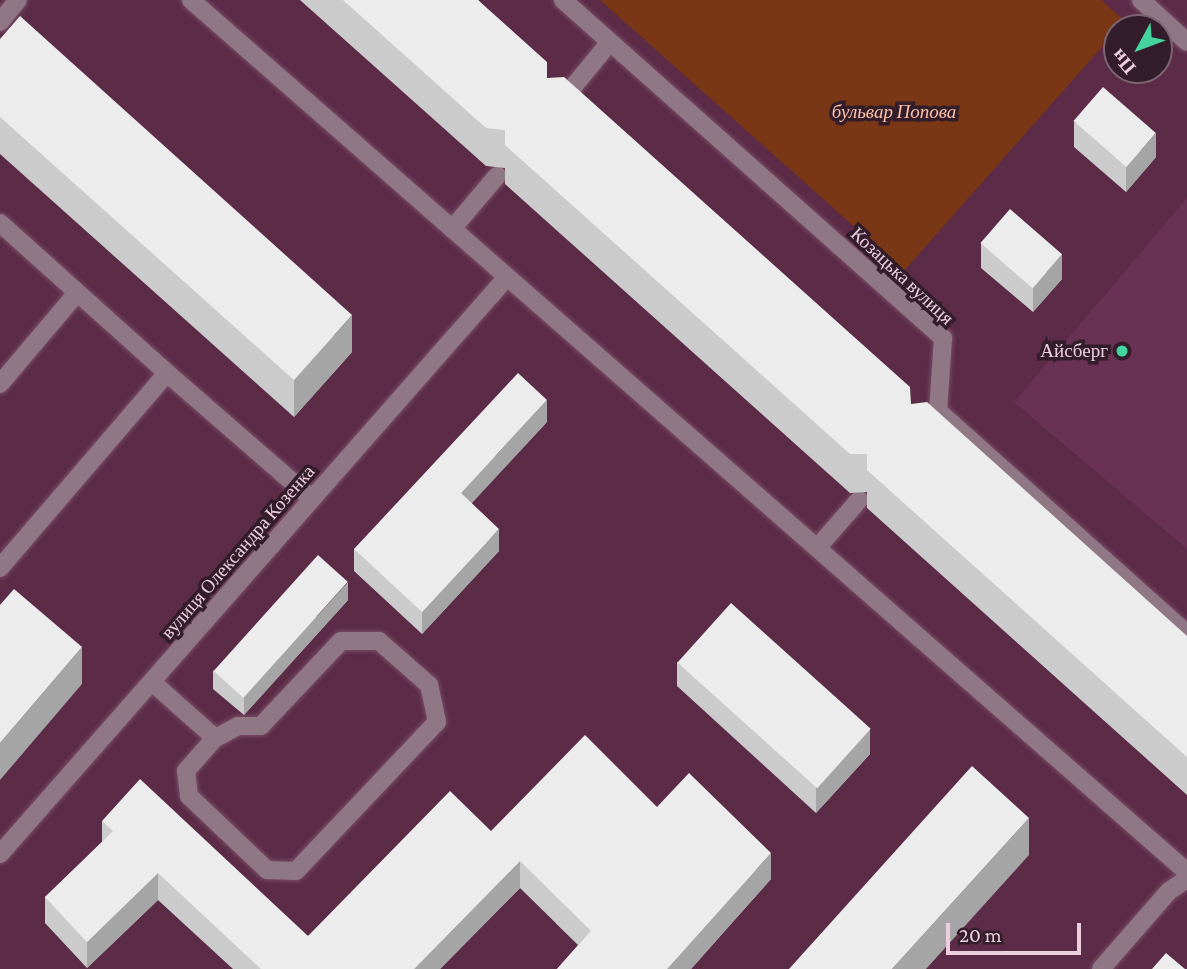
<!DOCTYPE html>
<meta charset="utf-8">
<style>
body{margin:0}
#map{position:relative;width:1187px;height:969px;overflow:hidden;background:#5b2b48;font-family:"Crimson Pro",serif}
div>[style]{position:absolute}
.built>*{inset:0;background:#693254}
.green>*{inset:0;background:#793715}
.roads{filter:drop-shadow(0 0 2px #784c66) drop-shadow(0 0 2px #784c66)}
.minor>*{height:18px;margin:-9px;padding:0 9px;transform-origin:9px;border-radius:9px;background:#907785}
.wall>*{inset:0;background:#cbcbcb}
.shaded-wall>*{inset:0;background:#a5a5a5}
.building>*{inset:0;background:#ececec;transform-origin:0 0}
.dots>*{width:19px;height:19px;translate:-50% -50%;box-sizing:border-box;border:4px solid #331d2a;border-radius:50%}
span{translate:-50% -50%;white-space:nowrap;text-align:center;line-height:1.15;-webkit-text-stroke:7px #331d2a;paint-order:stroke}
.park-label{font-size:19px;color:#fdc1a6;font-style:italic}
.street-label{font-size:19px;color:#edcedf}
.poi-label{font-size:19px;color:#edcedf}
.right{translate:-100% -50%;text-align:right}
.north{position:absolute;left:1103px;top:14px;width:70px;height:70px;box-sizing:border-box;background:#331d2a;border:2px solid #7d6472;border-radius:50%;rotate:229deg;font-size:19px;font-weight:700;line-height:28px;text-align:center;color:#edcedf}
.north::after{content:'';display:block;margin:auto;width:24px;height:32px;background:#44d49f;clip-path:polygon(50% 0,100% 100%,50% 72%,0 100%)}
.scale{position:absolute;left:946px;top:923px;width:135px;height:32px;box-sizing:border-box;border:4px solid #edcedf;border-top:0;padding-left:9px;font-size:21px;line-height:24px;white-space:nowrap;color:#edcedf;-webkit-text-stroke:5px #331d2a;paint-order:stroke}
</style>
<div id="map">
<div class="built">
<div style="clip-path:polygon(1187px 198px,1187px 549px,1014px 402px)"></div>
</div>
<div class="green">
<div style="clip-path:polygon(600px 0,1101px 0,1125px 21px,904px 271px)"></div>
</div>
<div class="roads">
<div class="minor">
<div style="left:191px;top:0;width:1324px;rotate:41.2deg"></div>
<div style="left:563px;top:0;width:509px;rotate:41.65deg"></div>
<div style="left:943px;top:338px;width:73px;rotate:93.9deg"></div>
<div style="left:938px;top:411px;width:334px;rotate:41.8deg"></div>
<div style="left:1141px;top:0;width:62px;rotate:42.4deg"></div>
<div style="left:0;top:22px;width:28px;rotate:-51deg"></div>
<div style="left:559px;top:104px;width:80px;rotate:-50.6deg"></div>
<div style="left:0;top:223px;width:224px;rotate:41.9deg"></div>
<div style="left:167px;top:373px;width:257px;rotate:130.6deg"></div>
<div style="left:452px;top:229px;width:70px;rotate:-49.7deg"></div>
<div style="left:167px;top:373px;width:192px;rotate:41deg"></div>
<div style="left:0;top:384px;width:118px;rotate:-49.8deg"></div>
<div style="left:817px;top:548px;width:64px;rotate:-48.8deg"></div>
<div style="left:152px;top:682px;width:84px;rotate:41.6deg"></div>
<div style="left:215px;top:738px;width:44px;rotate:131.3deg"></div>
<div style="left:186px;top:771px;width:25px;rotate:83deg"></div>
<div style="left:189px;top:796px;width:108px;rotate:43.5deg"></div>
<div style="left:267px;top:870px;width:29px;rotate:2deg"></div>
<div style="left:296px;top:871px;width:205px;rotate:-46.6deg"></div>
<div style="left:437px;top:722px;width:38px;rotate:-102deg"></div>
<div style="left:429px;top:685px;width:67px;rotate:-138.7deg"></div>
<div style="left:379px;top:641px;width:38px;rotate:180deg"></div>
<div style="left:341px;top:641px;width:117px;rotate:133.3deg"></div>
<div style="left:261px;top:726px;width:23px;rotate:180deg"></div>
<div style="left:238px;top:726px;width:26px;rotate:152deg"></div>
<div style="left:0;top:854px;width:768px;rotate:-48.69deg"></div>
<div style="left:1101px;top:969px;width:103px;rotate:-48.9deg"></div>
<div style="left:1169px;top:891px;width:22px;rotate:-34deg"></div>
</div>
</div>
<div class="wall">
<div style="clip-path:polygon(300px 0,478px 0,547px 78px,911px 404px,1187px 636px,1187px 795px,867px 508px,867px 492px,850px 493px,505px 184px,505px 168px,486px 166px)"></div>
<div style="clip-path:polygon(0 39px,352px 352px,294px 417px,0 154px)"></div>
<div style="clip-path:polygon(1074px 122px,1156px 157px,1126px 192px,1074px 147px)"></div>
<div style="clip-path:polygon(981px 243px,1062px 279px,1033px 312px,981px 268px)"></div>
<div style="clip-path:polygon(547px 422px,471px 503px,499px 551px,422px 634px,354px 571px,354px 549px)"></div>
<div style="clip-path:polygon(348px 600px,244px 715px,213px 689px,213px 671px)"></div>
<div style="clip-path:polygon(677px 662px,870px 754px,816px 813px,677px 686px)"></div>
<div style="clip-path:polygon(657px 807px,771px 879px,691px 969px,557px 969px,578px 945px,520px 888px,440px 969px,233px 969px,158px 900px,87px 968px,45px 923px,45px 897px,102px 843px,102px 821px,308px 936px,491px 831px)"></div>
</div>
<div class="shaded-wall">
<div style="clip-path:polygon(1156px 133px,1156px 157px,1126px 192px,1126px 167px)"></div>
<div style="clip-path:polygon(1062px 254px,1062px 279px,1033px 312px,1033px 288px)"></div>
<div style="clip-path:polygon(352px 315px,352px 352px,294px 417px,294px 380px)"></div>
<div style="clip-path:polygon(547px 400px,547px 422px,461px 515px,461px 493px)"></div>
<div style="clip-path:polygon(499px 529px,499px 551px,422px 634px,422px 612px)"></div>
<div style="clip-path:polygon(348px 582px,348px 600px,244px 715px,244px 697px)"></div>
<div style="clip-path:polygon(82px 647px,82px 684px,0 780px,0 743px)"></div>
<div style="clip-path:polygon(870px 729px,870px 754px,816px 813px,816px 788px)"></div>
<div style="clip-path:polygon(1029px 818px,1029px 855px,926px 969px,892px 969px)"></div>
<div style="clip-path:polygon(771px 853px,771px 879px,691px 969px,667px 969px)"></div>
<div style="clip-path:polygon(520px 861px,520px 888px,440px 969px,414px 969px)"></div>
<div style="clip-path:polygon(158px 873px,158px 900px,87px 968px,87px 942px)"></div>
</div>
<div class="building">
<div style="clip-path:polygon(343px 0,478px 0,547px 62px,547px 78px,564px 77px,910px 387px,911px 404px,927px 402px,1187px 636px,1187px 757px,867px 470px,867px 454px,850px 454px,505px 145px,505px 130px,486px 128px)"></div>
<div style="clip-path:polygon(20px 16px,352px 315px,294px 380px,0 117px,0 39px)"></div>
<div style="left:1103px;top:87px;width:70px;height:45px;rotate:41deg"></div>
<div style="left:1010px;top:209px;width:69px;height:45px;rotate:41deg"></div>
<div style="clip-path:polygon(518px 373px,547px 400px,461px 493px,499px 529px,422px 612px,354px 549px)"></div>
<div style="left:318px;top:555px;width:40px;height:156px;rotate:42deg"></div>
<div style="clip-path:polygon(14px 589px,82px 647px,0 743px,0 605px)"></div>
<div style="left:731px;top:603px;width:188px;height:80px;rotate:42deg"></div>
<div style="clip-path:polygon(585px 735px,657px 807px,689px 773px,771px 853px,667px 969px,557px 969px,591px 931px,520px 861px,414px 969px,261px 969px,158px 873px,87px 942px,45px 897px,113px 831px,102px 821px,140px 779px,308px 936px,450px 791px,491px 831px)"></div>
<div style="clip-path:polygon(972px 766px,1029px 818px,892px 969px,789px 969px)"></div>
<div style="clip-path:polygon(1166px 953px,1185px 969px,1152px 969px)"></div>
</div>
<div class="dots">
<div style="left:1122px;top:351px;background:#44d49f"></div>
</div>
<div class="park-label">
<span style="left:894px;top:112px">бульвар Попова</span>
</div>
<div class="street-label">
<span style="left:902px;top:276px;rotate:43deg">Козацька вулиця</span>
<span style="left:238px;top:552px;rotate:-49deg">вулиця Олександра Козенка</span>
</div>
<div class="poi-label">
<span class="right" style="left:1108px;top:351px">Айсберг</span>
</div>
<div class="north">Пн</div>
<div class="scale">20 m</div>
</div>
